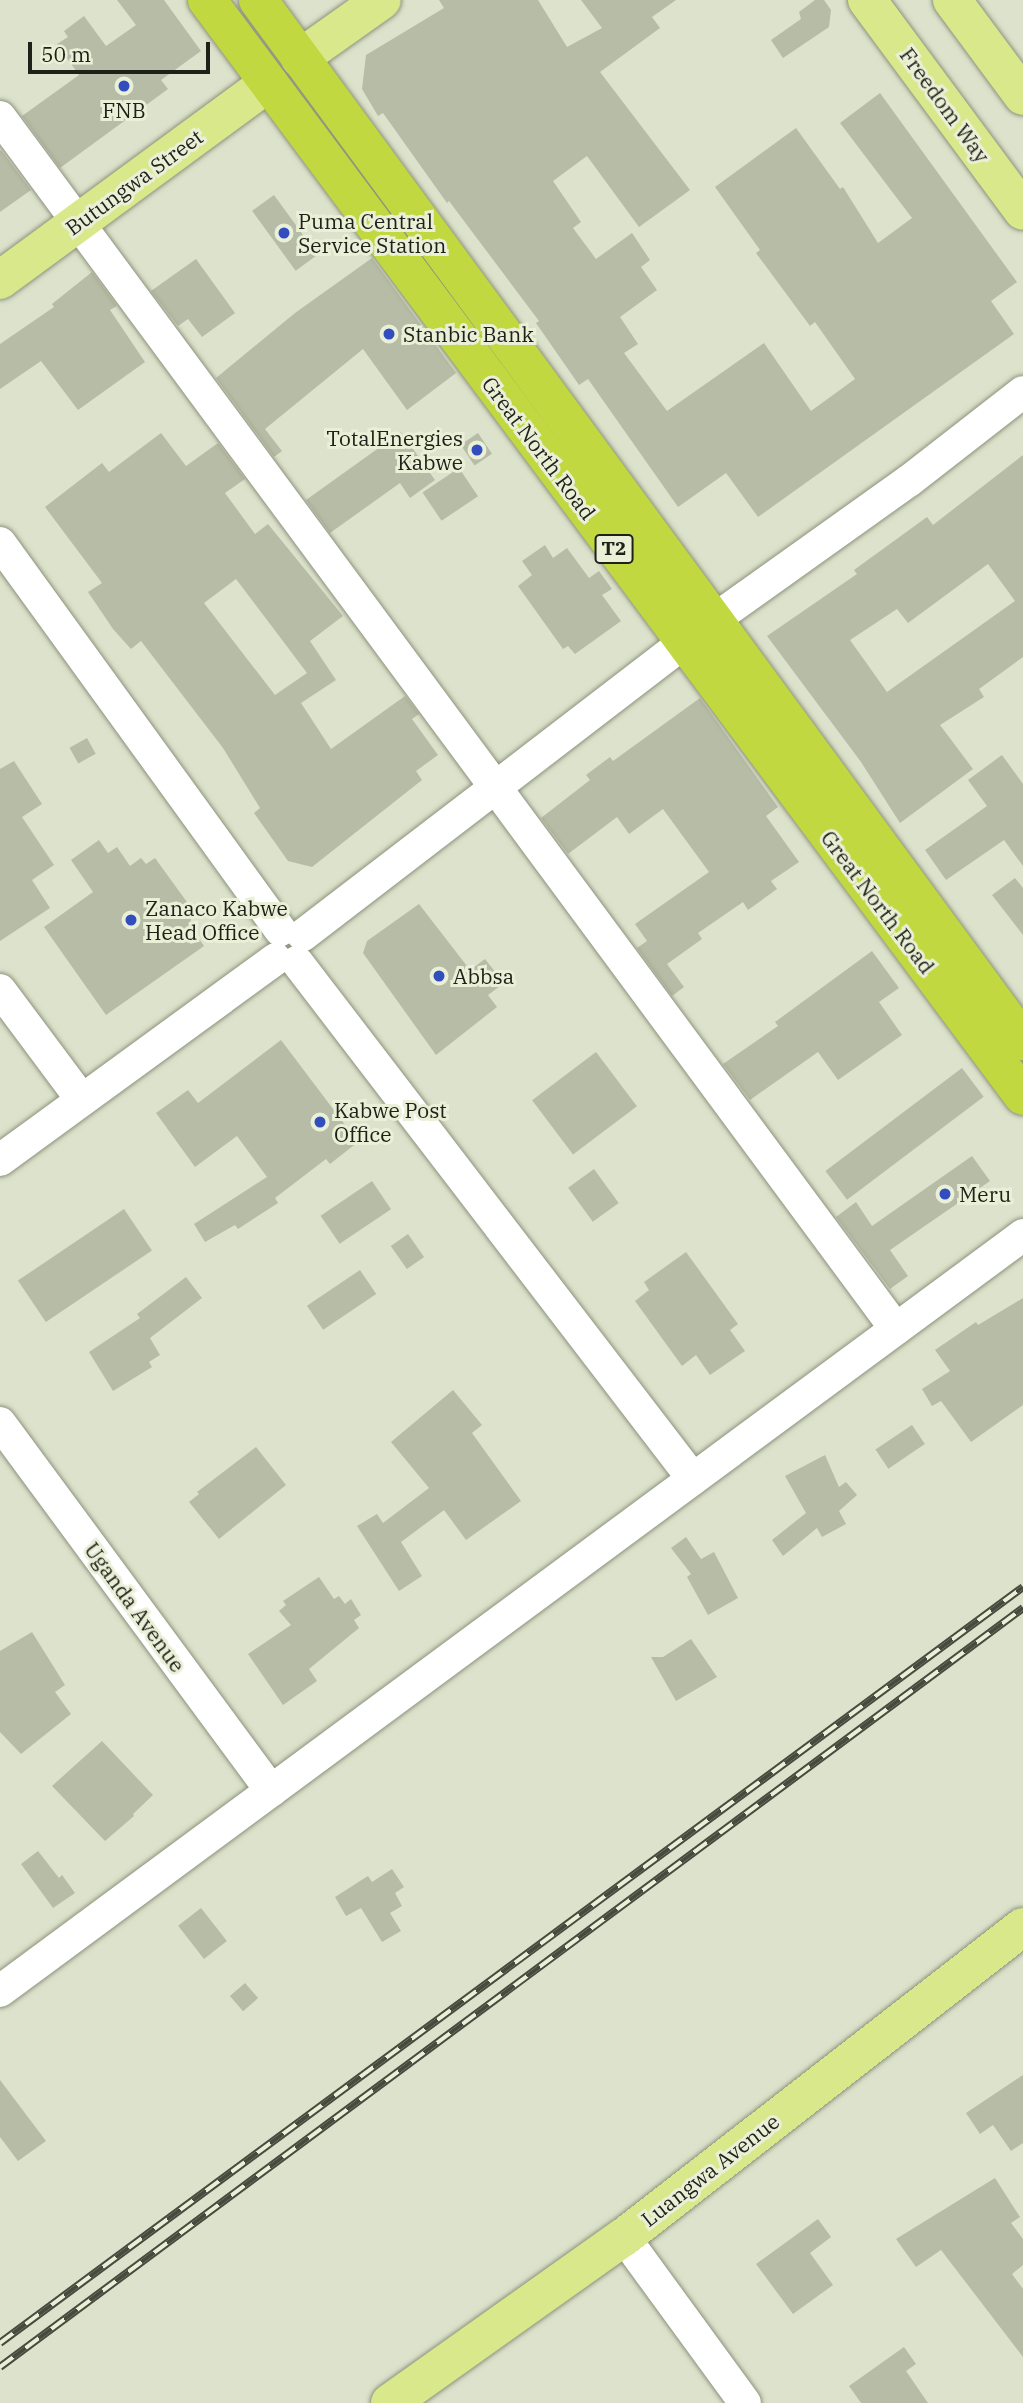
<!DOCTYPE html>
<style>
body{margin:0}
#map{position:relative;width:1023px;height:2403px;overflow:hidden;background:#dce2cb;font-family:"IBM Plex Serif",serif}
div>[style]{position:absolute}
.building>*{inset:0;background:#b7bca6;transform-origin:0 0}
.roads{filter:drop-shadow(0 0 2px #8d927d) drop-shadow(0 0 2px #8d927d)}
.minor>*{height:32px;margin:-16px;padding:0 16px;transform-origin:16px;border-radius:16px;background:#fff}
.major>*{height:38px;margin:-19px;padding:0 19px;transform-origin:19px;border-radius:19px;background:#dae88c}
.highway>*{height:38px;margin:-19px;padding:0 19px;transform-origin:19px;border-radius:19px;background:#c1d840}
.rail>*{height:8px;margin-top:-4px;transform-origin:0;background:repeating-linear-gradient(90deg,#eaefd8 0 16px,#484a3e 0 32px);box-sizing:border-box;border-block:2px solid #484a3e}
.dots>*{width:19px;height:19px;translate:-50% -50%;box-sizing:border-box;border:4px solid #eaefd8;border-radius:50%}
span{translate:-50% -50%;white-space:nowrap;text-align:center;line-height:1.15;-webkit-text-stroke:6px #eaefd8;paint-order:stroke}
.shield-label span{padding:2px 5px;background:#eaefd8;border:2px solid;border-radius:5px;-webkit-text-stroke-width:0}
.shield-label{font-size:19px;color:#1f2018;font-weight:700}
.street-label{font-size:21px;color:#1f2018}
.poi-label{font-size:21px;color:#1f2018}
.left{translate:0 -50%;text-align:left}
.right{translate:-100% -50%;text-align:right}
.scale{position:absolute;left:28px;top:42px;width:182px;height:32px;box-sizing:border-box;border:4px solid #1f2018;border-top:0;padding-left:9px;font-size:21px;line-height:24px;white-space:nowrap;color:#1f2018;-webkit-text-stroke:5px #eaefd8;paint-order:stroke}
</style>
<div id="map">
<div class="building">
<div style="clip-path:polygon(117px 0,164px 0,201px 51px,161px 80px,168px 89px,60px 168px,22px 116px,79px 75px,57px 44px,68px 37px,64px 31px,84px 16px,106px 46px,136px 25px)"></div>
<div style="clip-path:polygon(439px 0,538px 0,567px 47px,602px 28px,581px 0,676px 0,652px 17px,660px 28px,600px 72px,690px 190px,639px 227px,587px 156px,553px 181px,581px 222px,573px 228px,596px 259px,632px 233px,650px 260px,641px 267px,657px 290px,620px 317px,638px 344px,624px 353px,667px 411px,764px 343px,811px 411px,855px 379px,815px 322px,810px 326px,756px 253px,760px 250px,715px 187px,796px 128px,840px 189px,843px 187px,878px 243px,912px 218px,840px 123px,880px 93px,1017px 282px,991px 301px,1014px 334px,758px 517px,726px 473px,678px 507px,588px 379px,579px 385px,536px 323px,539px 321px,449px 201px,447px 203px,383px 113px,378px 116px,362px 89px,366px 55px,444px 8px)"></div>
<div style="clip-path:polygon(815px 0,824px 0,831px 10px,829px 27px,783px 58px,771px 40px,801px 19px,799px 12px)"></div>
<div style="clip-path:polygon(1px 150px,31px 190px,0 212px,0 151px)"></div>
<div style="left:274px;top:195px;width:74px;height:27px;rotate:54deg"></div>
<div style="clip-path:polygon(372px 258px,456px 373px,407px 410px,363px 349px,265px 429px,282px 451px,274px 457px,216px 378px,295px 313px)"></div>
<div style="clip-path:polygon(196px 259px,235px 313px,202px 337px,188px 319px,178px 326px,151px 291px)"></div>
<div style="clip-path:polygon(92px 272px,117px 306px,110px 310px,145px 362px,78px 410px,41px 361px,0 389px,0 344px,54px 307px,52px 304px)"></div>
<div style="clip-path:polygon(401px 432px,435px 480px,410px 498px,400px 483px,330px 533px,306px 500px)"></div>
<div style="clip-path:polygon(evenodd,161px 433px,186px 466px,218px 443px,245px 479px,225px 493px,255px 534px,268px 524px,343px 616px,310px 641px,336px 680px,301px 703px,331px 749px,405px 696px,419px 714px,412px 719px,438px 755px,416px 771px,422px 780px,312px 867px,288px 861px,254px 813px,260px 808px,223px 748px,141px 641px,131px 649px,113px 629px,88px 592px,102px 583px,45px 507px,102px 463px,109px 472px,161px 433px,236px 579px,307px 673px,275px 695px,204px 603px,236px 579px)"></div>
<div style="left:478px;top:433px;width:25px;height:21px;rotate:56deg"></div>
<div style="clip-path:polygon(evenodd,1023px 455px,1023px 657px,979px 689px,984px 697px,940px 725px,973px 769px,900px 823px,861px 762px,767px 636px,857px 574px,854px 570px,927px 517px,933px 525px,1023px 455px,988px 564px,1015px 601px,887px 692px,850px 640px,897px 609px,908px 623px,988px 564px)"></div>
<div style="left:459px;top:468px;width:34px;height:44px;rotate:56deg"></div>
<div style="clip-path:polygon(545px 545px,553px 558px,567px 548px,589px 578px,599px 571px,612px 589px,602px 595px,621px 621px,575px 654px,568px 646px,563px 649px,518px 586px,532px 575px,522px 561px)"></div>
<div style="clip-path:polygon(700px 698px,778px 807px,766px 816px,799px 862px,771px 881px,777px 889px,748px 910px,743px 902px,698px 933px,702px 939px,667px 964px,684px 987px,672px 996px,637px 948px,647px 941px,635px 924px,709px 872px,663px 809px,629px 834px,617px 817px,568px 854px,541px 818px,590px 780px,586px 775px,610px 757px,613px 761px)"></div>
<div style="left:87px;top:738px;width:18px;height:20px;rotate:61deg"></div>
<div style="clip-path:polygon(1002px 755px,1023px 784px,1023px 866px,1004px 840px,946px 880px,925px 850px,987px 806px,968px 780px)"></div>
<div style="clip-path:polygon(14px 761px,42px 804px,22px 817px,54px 865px,32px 880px,50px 908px,0 941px,0 769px)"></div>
<div style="clip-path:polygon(99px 840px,108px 853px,117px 847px,130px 866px,141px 858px,146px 864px,155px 858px,192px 909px,190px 926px,204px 946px,106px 1015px,44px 927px,93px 892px,71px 860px)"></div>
<div style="clip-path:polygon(1015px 878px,1023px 888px,1023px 935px,992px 895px)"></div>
<div style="clip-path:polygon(419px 904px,470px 970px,485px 959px,504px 983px,488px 995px,497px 1007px,436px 1055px,363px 953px,367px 941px)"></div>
<div style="clip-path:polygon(872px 951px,899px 988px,879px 1002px,902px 1035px,838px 1080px,818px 1052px,750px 1100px,723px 1064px,778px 1026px,775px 1022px)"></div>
<div style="clip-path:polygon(281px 1040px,358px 1142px,330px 1164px,326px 1159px,275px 1198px,278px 1203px,238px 1229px,235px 1225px,205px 1242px,194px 1224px,267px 1177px,237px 1136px,195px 1167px,156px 1113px,188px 1090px,198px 1103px)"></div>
<div style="left:596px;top:1052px;width:68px;height:80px;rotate:53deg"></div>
<div style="left:962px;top:1068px;width:36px;height:171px;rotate:53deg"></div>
<div style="clip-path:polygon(972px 1156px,990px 1181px,890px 1250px,908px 1276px,890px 1289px,836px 1217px,856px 1202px,872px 1226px)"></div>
<div style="left:594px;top:1169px;width:42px;height:32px;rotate:54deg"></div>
<div style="left:372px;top:1181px;width:34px;height:62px;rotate:56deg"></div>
<div style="left:124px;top:1209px;width:50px;height:128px;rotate:56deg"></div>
<div style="left:408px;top:1234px;width:28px;height:21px;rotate:55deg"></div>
<div style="clip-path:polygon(686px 1252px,738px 1324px,730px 1330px,745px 1351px,710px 1375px,696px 1355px,682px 1366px,635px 1301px,649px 1290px,644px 1282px)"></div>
<div style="left:360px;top:1270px;width:29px;height:64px;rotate:56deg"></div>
<div style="clip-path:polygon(186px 1277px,202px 1298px,150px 1338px,160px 1355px,149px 1362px,152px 1367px,113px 1391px,89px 1352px,140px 1318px,137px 1314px)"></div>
<div style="clip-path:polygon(1023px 1298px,1023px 1405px,971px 1442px,941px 1401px,932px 1406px,922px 1389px,950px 1371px,935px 1350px,976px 1322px,978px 1325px)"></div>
<div style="clip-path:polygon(453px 1390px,482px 1425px,472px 1433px,521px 1501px,466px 1540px,444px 1510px,401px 1542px,422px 1576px,399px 1591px,357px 1526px,377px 1514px,383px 1523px,429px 1488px,391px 1442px)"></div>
<div style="left:912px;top:1425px;width:23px;height:44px;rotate:56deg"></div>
<div style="clip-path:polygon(256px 1447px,286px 1485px,219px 1539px,189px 1502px,199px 1494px,197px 1492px)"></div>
<div style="clip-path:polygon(825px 1455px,839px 1487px,846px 1482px,857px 1495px,839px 1511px,846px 1524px,822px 1537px,817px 1528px,783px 1556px,772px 1540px,806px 1513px,785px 1476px)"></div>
<div style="clip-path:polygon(686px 1537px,701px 1559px,714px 1552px,738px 1598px,708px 1615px,687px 1577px,691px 1574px,671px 1548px)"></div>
<div style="clip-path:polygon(319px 1577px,334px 1599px,339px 1596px,345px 1604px,351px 1599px,361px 1615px,354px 1620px,359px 1628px,309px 1669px,317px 1681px,283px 1705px,248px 1654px,291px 1625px,279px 1611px,286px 1605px,283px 1601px)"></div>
<div style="clip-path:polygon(32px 1632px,65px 1685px,55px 1692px,71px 1714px,21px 1754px,0 1732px,0 1651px)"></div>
<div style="clip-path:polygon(691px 1639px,717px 1677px,676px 1701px,651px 1657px,663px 1657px)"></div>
<div style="clip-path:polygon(102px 1741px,153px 1795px,133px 1814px,134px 1816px,105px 1841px,52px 1786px)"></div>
<div style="clip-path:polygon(38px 1851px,59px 1878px,62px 1875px,75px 1893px,53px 1908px,21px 1864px)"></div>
<div style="clip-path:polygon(392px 1869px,404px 1887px,395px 1893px,402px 1906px,390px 1913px,401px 1931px,382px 1942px,361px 1908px,346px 1916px,335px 1897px,368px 1876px,372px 1882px)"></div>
<div style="left:201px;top:1908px;width:42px;height:29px;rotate:52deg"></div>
<div style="left:245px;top:1983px;width:20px;height:20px;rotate:49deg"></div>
<div style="clip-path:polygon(1023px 2075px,1023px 2143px,1011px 2151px,993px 2125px,980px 2134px,966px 2113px)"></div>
<div style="clip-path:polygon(0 2080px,46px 2141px,18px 2161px,0 2137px)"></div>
<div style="clip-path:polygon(995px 2178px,1020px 2217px,1011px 2223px,1023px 2239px,1023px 2265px,1012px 2274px,1023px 2289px,1023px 2357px,941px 2250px,916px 2267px,896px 2239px)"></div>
<div style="clip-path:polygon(818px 2219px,831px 2237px,810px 2253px,833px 2285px,793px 2314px,756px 2264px)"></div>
<div style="clip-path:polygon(904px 2347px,916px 2364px,906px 2371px,928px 2403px,861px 2403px,849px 2386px)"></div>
</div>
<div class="roads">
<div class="minor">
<div style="left:0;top:117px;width:1507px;rotate:53.53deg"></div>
<div style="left:0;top:543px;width:478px;rotate:54.1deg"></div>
<div style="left:715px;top:619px;width:239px;rotate:-35.5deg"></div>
<div style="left:910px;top:480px;width:143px;rotate:-37.9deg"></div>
<div style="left:303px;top:935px;width:480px;rotate:-37.5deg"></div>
<div style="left:297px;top:962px;width:651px;rotate:52.55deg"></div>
<div style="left:0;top:990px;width:137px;rotate:53.3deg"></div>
<div style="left:0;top:1160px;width:341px;rotate:-36.1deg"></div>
<div style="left:0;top:1423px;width:457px;rotate:53.6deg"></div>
<div style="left:0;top:1991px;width:1272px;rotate:-36.46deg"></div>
<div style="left:624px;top:2237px;width:205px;rotate:53.9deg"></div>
</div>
<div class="major">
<div style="left:867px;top:0;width:262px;rotate:53.5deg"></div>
<div style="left:952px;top:0;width:119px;rotate:53.5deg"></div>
<div style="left:300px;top:58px;width:100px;rotate:-35.3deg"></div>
<div style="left:0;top:280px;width:333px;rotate:-36.3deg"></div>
<div style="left:390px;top:2403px;width:287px;rotate:-35.4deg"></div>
<div style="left:624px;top:2237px;width:505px;rotate:-37.85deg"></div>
</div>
<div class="highway">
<div style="left:207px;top:0;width:1366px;rotate:53.33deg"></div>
<div style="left:258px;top:0;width:1292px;rotate:53.69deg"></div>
</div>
</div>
<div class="rail">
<div style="left:0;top:2343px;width:1272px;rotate:-36.46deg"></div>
<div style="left:0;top:2367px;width:1274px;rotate:-36.57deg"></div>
</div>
<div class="dots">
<div style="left:124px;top:86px;background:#314dbe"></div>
<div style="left:284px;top:233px;background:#314dbe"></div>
<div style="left:389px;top:334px;background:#314dbe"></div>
<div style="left:477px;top:450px;background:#314dbe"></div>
<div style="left:131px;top:920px;background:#314dbe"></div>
<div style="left:439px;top:976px;background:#314dbe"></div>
<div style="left:320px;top:1122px;background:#314dbe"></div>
<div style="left:945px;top:1194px;background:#314dbe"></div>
</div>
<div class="shield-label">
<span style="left:614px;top:549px">T2</span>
</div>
<div class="street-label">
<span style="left:945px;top:105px;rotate:54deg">Freedom Way</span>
<span style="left:134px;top:182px;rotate:-36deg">Butungwa Street</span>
<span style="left:539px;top:448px;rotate:53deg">Great North Road</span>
<span style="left:878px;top:902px;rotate:53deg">Great North Road</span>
<span style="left:135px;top:1607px;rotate:54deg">Uganda Avenue</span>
<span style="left:710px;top:2170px;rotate:-38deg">Luangwa Avenue</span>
</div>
<div class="poi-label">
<span style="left:124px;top:110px">FNB</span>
<span class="left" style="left:298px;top:233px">Puma Central<br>Service Station</span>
<span class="left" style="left:403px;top:334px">Stanbic Bank</span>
<span class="right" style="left:463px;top:450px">TotalEnergies<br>Kabwe</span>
<span class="left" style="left:145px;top:920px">Zanaco Kabwe<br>Head Office</span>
<span class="left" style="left:453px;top:976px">Abbsa</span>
<span class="left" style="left:334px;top:1122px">Kabwe Post<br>Office</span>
<span class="left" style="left:959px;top:1194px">Meru</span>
</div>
<div class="scale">50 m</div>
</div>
